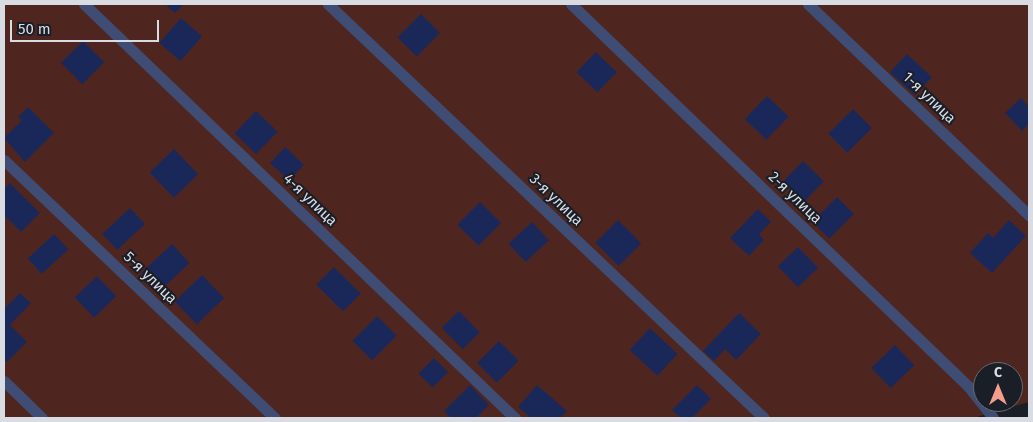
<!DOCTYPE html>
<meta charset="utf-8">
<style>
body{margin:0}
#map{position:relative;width:1033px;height:422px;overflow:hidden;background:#1a1e27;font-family:"Fira Sans",sans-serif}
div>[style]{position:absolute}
.green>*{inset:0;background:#4f261f}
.building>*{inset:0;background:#1a2859;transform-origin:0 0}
.service>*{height:11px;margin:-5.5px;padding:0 5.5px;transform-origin:5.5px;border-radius:5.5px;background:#3f4d74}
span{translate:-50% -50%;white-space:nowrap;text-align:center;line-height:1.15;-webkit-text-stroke:4px #1a1e27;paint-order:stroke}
.street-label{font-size:15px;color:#d9dce2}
.frame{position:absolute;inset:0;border:5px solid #d9dce2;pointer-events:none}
.north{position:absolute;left:973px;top:362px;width:50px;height:50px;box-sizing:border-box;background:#1a1e27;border:1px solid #666a72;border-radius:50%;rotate:0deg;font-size:14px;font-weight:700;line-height:20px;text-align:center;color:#d9dce2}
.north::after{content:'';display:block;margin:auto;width:18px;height:22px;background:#f59d8d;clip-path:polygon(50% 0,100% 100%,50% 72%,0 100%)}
.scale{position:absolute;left:10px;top:20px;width:149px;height:22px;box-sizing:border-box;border:2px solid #d9dce2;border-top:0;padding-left:6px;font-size:15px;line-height:18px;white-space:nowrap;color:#d9dce2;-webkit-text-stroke:4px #1a1e27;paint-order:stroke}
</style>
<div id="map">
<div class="green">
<div style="clip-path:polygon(evenodd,4px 4px,1029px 4px,1029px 402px,973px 418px,4px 418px,4px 4px,983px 372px,1013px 372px,1013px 402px,983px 402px,983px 372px)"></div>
</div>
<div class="building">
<div style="clip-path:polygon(165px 4px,184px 4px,175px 13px)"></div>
<div style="left:421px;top:14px;width:27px;height:33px;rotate:45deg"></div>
<div style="left:181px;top:18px;width:28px;height:33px;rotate:41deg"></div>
<div style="left:83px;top:41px;width:30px;height:31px;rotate:45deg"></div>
<div style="left:596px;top:52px;width:29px;height:28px;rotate:44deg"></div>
<div style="left:907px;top:54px;width:34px;height:25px;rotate:43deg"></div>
<div style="left:767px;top:96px;width:30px;height:32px;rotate:44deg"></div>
<div style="clip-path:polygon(1021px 98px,1029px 107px,1029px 124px,1022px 131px,1005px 113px)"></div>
<div style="clip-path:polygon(28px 107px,54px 133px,25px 162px,4px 138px,22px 120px,18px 117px)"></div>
<div style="left:853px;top:109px;width:27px;height:35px;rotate:45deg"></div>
<div style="left:256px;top:111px;width:30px;height:31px;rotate:44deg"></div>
<div style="left:285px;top:147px;width:26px;height:22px;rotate:43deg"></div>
<div style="left:174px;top:149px;width:35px;height:34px;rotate:46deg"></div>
<div style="left:803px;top:161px;width:29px;height:30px;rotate:44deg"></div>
<div style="clip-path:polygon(10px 183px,40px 213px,21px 232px,4px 215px,4px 189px)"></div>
<div style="left:837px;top:197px;width:24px;height:35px;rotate:45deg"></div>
<div style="left:480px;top:202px;width:30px;height:32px;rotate:45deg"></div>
<div style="left:130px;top:208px;width:22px;height:38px;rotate:47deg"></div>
<div style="clip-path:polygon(758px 209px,771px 222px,759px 234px,764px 240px,749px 256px,730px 238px)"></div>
<div style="left:618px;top:220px;width:33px;height:32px;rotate:45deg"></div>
<div style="clip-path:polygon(1009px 220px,1026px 236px,992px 273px,970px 253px,988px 233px,993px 238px)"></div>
<div style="left:532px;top:222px;width:25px;height:32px;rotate:47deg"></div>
<div style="left:54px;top:234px;width:21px;height:36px;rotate:47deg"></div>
<div style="left:172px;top:244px;width:26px;height:42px;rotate:47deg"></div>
<div style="left:798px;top:247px;width:29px;height:28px;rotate:46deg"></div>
<div style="left:334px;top:267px;width:38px;height:25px;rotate:45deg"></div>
<div style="left:202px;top:275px;width:32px;height:38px;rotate:46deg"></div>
<div style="left:97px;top:276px;width:28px;height:31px;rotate:46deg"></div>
<div style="clip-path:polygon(20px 293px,31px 303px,10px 325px,27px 342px,7px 362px,4px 359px,4px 309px)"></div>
<div style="left:459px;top:311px;width:30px;height:24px;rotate:46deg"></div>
<div style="clip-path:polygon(739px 313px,761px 334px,736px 360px,725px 349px,714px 361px,703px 351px)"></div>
<div style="left:377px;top:316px;width:28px;height:35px;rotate:45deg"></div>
<div style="left:650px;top:328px;width:38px;height:30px;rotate:43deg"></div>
<div style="left:499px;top:341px;width:28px;height:31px;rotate:45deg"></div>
<div style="left:895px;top:345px;width:28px;height:33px;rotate:46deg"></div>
<div style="left:434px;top:358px;width:20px;height:22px;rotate:45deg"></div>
<div style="clip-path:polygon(470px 385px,489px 405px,476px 418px,451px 418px,444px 411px)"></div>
<div style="clip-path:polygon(537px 385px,567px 411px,560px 418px,531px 418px,518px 407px)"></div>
<div style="clip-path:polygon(697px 385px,711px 399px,692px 418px,681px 418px,672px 410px)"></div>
</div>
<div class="service">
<div style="left:84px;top:4px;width:598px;rotate:43.85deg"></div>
<div style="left:328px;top:4px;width:601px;rotate:43.52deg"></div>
<div style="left:571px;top:4px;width:552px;rotate:43.9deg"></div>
<div style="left:969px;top:387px;width:39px;rotate:52deg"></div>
<div style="left:808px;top:4px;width:306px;rotate:43.7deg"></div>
<div style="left:4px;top:160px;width:374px;rotate:43.6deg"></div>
<div style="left:4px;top:381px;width:53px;rotate:44.2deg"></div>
</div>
<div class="street-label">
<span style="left:929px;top:98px;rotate:44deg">1-я улица</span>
<span style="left:795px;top:198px;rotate:44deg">2-я улица</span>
<span style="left:310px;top:200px;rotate:44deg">4-я улица</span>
<span style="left:556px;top:200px;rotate:44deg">3-я улица</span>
<span style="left:150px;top:278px;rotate:44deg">5-я улица</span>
</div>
<div class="frame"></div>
<div class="north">С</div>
<div class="scale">50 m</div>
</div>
